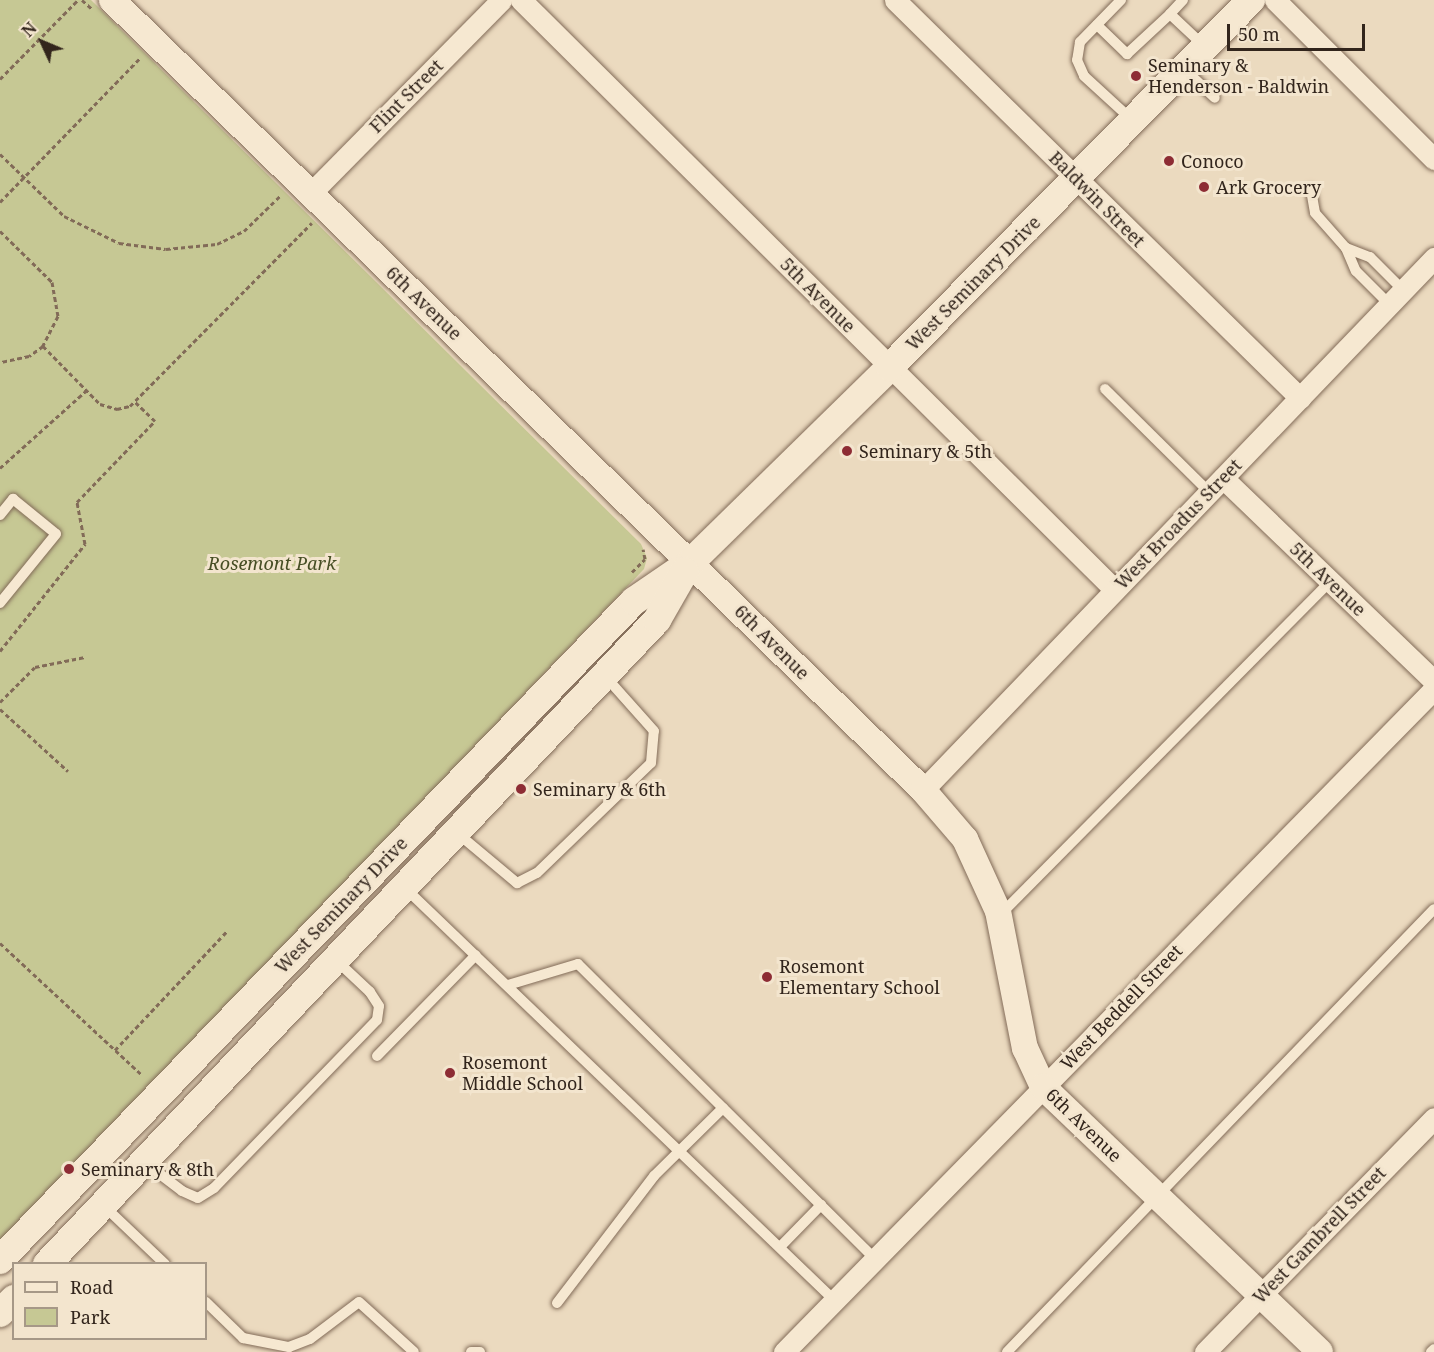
<!DOCTYPE html>
<style>
body{margin:0}
#map{position:relative;width:1434px;height:1352px;overflow:hidden;background:#ebdabf;font-family:"Noto Serif",serif}
div>[style]{position:absolute}
.green>*{inset:0;background:#c6c894}
.path>*{height:3px;margin-top:-1.5px;transform-origin:0;background:repeating-linear-gradient(90deg,#826b58 0 4.5px,transparent 0 7.5px)}
.roads{filter:drop-shadow(0 0 2px #826b58) drop-shadow(0 0 2px #826b58)}
.service>*{height:10px;margin:-5px;padding:0 5px;transform-origin:5px;border-radius:5px;background:#f6e8d1}
.minor>*{height:21px;margin:-10.5px;padding:0 10.5px;transform-origin:10.5px;border-radius:10.5px;background:#f6e8d1}
.tertiary>*{height:26px;margin:-13px;padding:0 13px;transform-origin:13px;border-radius:13px;background:#f6e8d1}
.secondary>*{height:28px;margin:-14px;padding:0 14px;transform-origin:14px;border-radius:14px;background:#f6e8d1}
.dots>*{width:16px;height:16px;translate:-50% -50%;box-sizing:border-box;border:3px solid #f3e5ce;border-radius:50%}
span{translate:-50% -50%;white-space:nowrap;text-align:center;line-height:1.15;-webkit-text-stroke:6px #f3e5ce;paint-order:stroke}
.poi-label{font-size:18px;color:#32251c}
.left{translate:0 -50%;text-align:left}
.street-label{font-size:18px;color:#32251c}
.park-label{font-size:18px;color:#464e24;font-style:italic}
.legend{position:absolute;left:12px;top:1262px;width:195px;height:78px;box-sizing:border-box;background:#f3e5ce;border:2px solid #a69887;margin:0;padding:8px 10px;list-style:none;font-size:18px;color:#32251c}
.legend li{display:flex;align-items:center;gap:12px;height:30px}
.legend b{width:30px;border:2px solid #a69887}
.north{position:absolute;left:12px;top:12px;width:60px;height:60px;-webkit-text-stroke:4px #f3e5ce;paint-order:stroke;rotate:314deg;font-size:16px;font-weight:700;line-height:24px;text-align:center;color:#32251c}
.north::after{content:'';display:block;margin:auto;width:21px;height:27px;background:#32251c;clip-path:polygon(50% 0,100% 100%,50% 72%,0 100%)}
.scale{position:absolute;left:1227px;top:24px;width:138px;height:27px;box-sizing:border-box;border:3px solid #32251c;border-top:0;padding-left:8px;font-size:18px;line-height:21px;white-space:nowrap;color:#32251c;-webkit-text-stroke:4px #f3e5ce;paint-order:stroke}
</style>
<div id="map">
<div class="green">
<div style="clip-path:polygon(0 0,91px 0,641px 544px,647px 558px,644px 569px,0 1244px)"></div>
</div>
<div class="path">
<div style="left:82px;top:0;width:13px;rotate:42deg"></div>
<div style="left:0;top:79px;width:111px;rotate:-45.4deg"></div>
<div style="left:0;top:154px;width:89px;rotate:44.1deg"></div>
<div style="left:64px;top:216px;width:61px;rotate:26.1deg"></div>
<div style="left:119px;top:243px;width:47px;rotate:7.3deg"></div>
<div style="left:166px;top:249px;width:51px;rotate:-5.6deg"></div>
<div style="left:217px;top:244px;width:30px;rotate:-26deg"></div>
<div style="left:244px;top:231px;width:52px;rotate:-44.2deg"></div>
<div style="left:0;top:202px;width:202px;rotate:-45.8deg"></div>
<div style="left:0;top:231px;width:73px;rotate:44.4deg"></div>
<div style="left:52px;top:282px;width:35px;rotate:80deg"></div>
<div style="left:58px;top:316px;width:34px;rotate:117deg"></div>
<div style="left:43px;top:346px;width:17px;rotate:144deg"></div>
<div style="left:29px;top:356px;width:30px;rotate:168deg"></div>
<div style="left:43px;top:346px;width:81px;rotate:45.5deg"></div>
<div style="left:100px;top:404px;width:18px;rotate:16deg"></div>
<div style="left:117px;top:409px;width:13px;rotate:-13deg"></div>
<div style="left:130px;top:406px;width:258px;rotate:-45.2deg"></div>
<div style="left:0;top:468px;width:117px;rotate:-41.9deg"></div>
<div style="left:632px;top:572px;width:18px;rotate:-45deg"></div>
<div style="left:645px;top:559px;width:10px;rotate:-101deg"></div>
<div style="left:0;top:651px;width:137px;rotate:-51.5deg"></div>
<div style="left:85px;top:544px;width:43px;rotate:-100.8deg"></div>
<div style="left:77px;top:502px;width:112px;rotate:-46.1deg"></div>
<div style="left:155px;top:421px;width:28px;rotate:-136deg"></div>
<div style="left:0;top:702px;width:49px;rotate:-45deg"></div>
<div style="left:35px;top:667px;width:51px;rotate:-11.3deg"></div>
<div style="left:0;top:709px;width:92px;rotate:42.4deg"></div>
<div style="left:0;top:943px;width:195px;rotate:42.9deg"></div>
<div style="left:115px;top:1050px;width:163px;rotate:-46.7deg"></div>
</div>
<div class="roads">
<div class="service">
<div style="left:1121px;top:0;width:59px;rotate:134.3deg"></div>
<div style="left:1080px;top:42px;width:18px;rotate:99deg"></div>
<div style="left:1077px;top:60px;width:17px;rotate:66deg"></div>
<div style="left:1084px;top:76px;width:65px;rotate:42.5deg"></div>
<div style="left:1183px;top:0;width:19px;rotate:133deg"></div>
<div style="left:1170px;top:14px;width:47px;rotate:43.3deg"></div>
<div style="left:1097px;top:25px;width:42px;rotate:44deg"></div>
<div style="left:1127px;top:54px;width:59px;rotate:-42.9deg"></div>
<div style="left:1184px;top:69px;width:42px;rotate:43.1deg"></div>
<div style="left:1311px;top:190px;width:23px;rotate:80deg"></div>
<div style="left:1315px;top:213px;width:47px;rotate:48.5deg"></div>
<div style="left:1346px;top:248px;width:25px;rotate:67deg"></div>
<div style="left:1356px;top:271px;width:47px;rotate:45deg"></div>
<div style="left:1346px;top:248px;width:26px;rotate:21deg"></div>
<div style="left:1370px;top:257px;width:47px;rotate:45deg"></div>
<div style="left:1105px;top:389px;width:146px;rotate:44.7deg"></div>
<div style="left:0;top:515px;width:21px;rotate:-51deg"></div>
<div style="left:13px;top:499px;width:55px;rotate:39.1deg"></div>
<div style="left:56px;top:534px;width:89px;rotate:129.1deg"></div>
<div style="left:456px;top:832px;width:80px;rotate:39.9deg"></div>
<div style="left:517px;top:883px;width:22px;rotate:-27deg"></div>
<div style="left:537px;top:873px;width:158px;rotate:-44deg"></div>
<div style="left:651px;top:763px;width:32px;rotate:-85deg"></div>
<div style="left:654px;top:731px;width:74px;rotate:-131.7deg"></div>
<div style="left:404px;top:887px;width:596px;rotate:43.84deg"></div>
<div style="left:999px;top:916px;width:471px;rotate:-45.3deg"></div>
<div style="left:508px;top:985px;width:73px;rotate:-16.7deg"></div>
<div style="left:578px;top:964px;width:419px;rotate:44.8deg"></div>
<div style="left:377px;top:1056px;width:141px;rotate:-45.6deg"></div>
<div style="left:144px;top:1162px;width:48px;rotate:37.3deg"></div>
<div style="left:182px;top:1191px;width:17px;rotate:24deg"></div>
<div style="left:198px;top:1198px;width:19px;rotate:-32deg"></div>
<div style="left:214px;top:1188px;width:234px;rotate:-45.9deg"></div>
<div style="left:377px;top:1020px;width:14px;rotate:-82deg"></div>
<div style="left:379px;top:1006px;width:17px;rotate:-123deg"></div>
<div style="left:370px;top:992px;width:47px;rotate:-136.7deg"></div>
<div style="left:104px;top:1206px;width:84px;rotate:43.6deg"></div>
<div style="left:780px;top:1247px;width:59px;rotate:-45.7deg"></div>
<div style="left:206px;top:1302px;width:52px;rotate:44.2deg"></div>
<div style="left:243px;top:1338px;width:47px;rotate:11.1deg"></div>
<div style="left:289px;top:1347px;width:22px;rotate:-21deg"></div>
<div style="left:310px;top:1339px;width:61px;rotate:-37.1deg"></div>
<div style="left:359px;top:1302px;width:74px;rotate:42.3deg"></div>
<div style="left:557px;top:1303px;width:160px;rotate:-52.6deg"></div>
<div style="left:654px;top:1176px;width:97px;rotate:-44.6deg"></div>
<div style="left:471px;top:1352px;width:9px"></div>
<div style="left:1007px;top:1352px;width:615px;rotate:-46.05deg"></div>
<div style="left:1431px;top:1352px;width:4px;rotate:-45deg"></div>
</div>
<div class="minor">
<div style="left:521px;top:0;width:837px;rotate:44.81deg"></div>
<div style="left:895px;top:0;width:568px;rotate:44.5deg"></div>
<div style="left:1275px;top:0;width:225px;rotate:45deg"></div>
<div style="left:311px;top:193px;width:271px;rotate:-45.4deg"></div>
<div style="left:1223px;top:478px;width:293px;rotate:43.9deg"></div>
<div style="left:923px;top:790px;width:738px;rotate:-46.15deg"></div>
<div style="left:784px;top:1352px;width:928px;rotate:-45.57deg"></div>
<div style="left:1205px;top:1352px;width:327px;rotate:-45.6deg"></div>
</div>
<div class="tertiary">
<div style="left:112px;top:0;width:1132px;rotate:44.25deg"></div>
<div style="left:923px;top:790px;width:65px;rotate:49.4deg"></div>
<div style="left:965px;top:839px;width:79px;rotate:65.4deg"></div>
<div style="left:998px;top:911px;width:140px;rotate:78.9deg"></div>
<div style="left:1025px;top:1048px;width:43px;rotate:65.2deg"></div>
<div style="left:1043px;top:1087px;width:383px;rotate:43.7deg"></div>
</div>
<div class="secondary">
<div style="left:0;top:1260px;width:914px;rotate:-46.11deg"></div>
<div style="left:634px;top:601px;width:69px;rotate:-34.4deg"></div>
<div style="left:691px;top:562px;width:279px;rotate:-44.4deg"></div>
<div style="left:890px;top:367px;width:515px;rotate:-45.47deg"></div>
<div style="left:47px;top:1264px;width:887px;rotate:-46.55deg"></div>
<div style="left:657px;top:620px;width:56px;rotate:-60.3deg"></div>
<div style="left:0;top:1313px;width:20px;rotate:-45deg"></div>
</div>
</div>
<div class="dots">
<div style="left:1136px;top:76px;background:#8d2c34"></div>
<div style="left:1169px;top:161px;background:#8d2c34"></div>
<div style="left:1204px;top:187px;background:#8d2c34"></div>
<div style="left:847px;top:451px;background:#8d2c34"></div>
<div style="left:521px;top:789px;background:#8d2c34"></div>
<div style="left:767px;top:977px;background:#8d2c34"></div>
<div style="left:450px;top:1073px;background:#8d2c34"></div>
<div style="left:69px;top:1169px;background:#8d2c34"></div>
</div>
<div class="poi-label">
<span class="left" style="left:1148px;top:76px">Seminary &amp;<br>Henderson - Baldwin</span>
<span class="left" style="left:1181px;top:161px">Conoco</span>
<span class="left" style="left:1216px;top:187px">Ark Grocery</span>
<span class="left" style="left:859px;top:451px">Seminary &amp; 5th</span>
<span class="left" style="left:533px;top:789px">Seminary &amp; 6th</span>
<span class="left" style="left:779px;top:977px">Rosemont<br>Elementary School</span>
<span class="left" style="left:462px;top:1073px">Rosemont<br>Middle School</span>
<span class="left" style="left:81px;top:1169px">Seminary &amp; 8th</span>
</div>
<div class="street-label">
<span style="left:406px;top:96px;rotate:-45deg">Flint Street</span>
<span style="left:1097px;top:199px;rotate:45deg">Baldwin Street</span>
<span style="left:973px;top:283px;rotate:-45deg">West Seminary Drive</span>
<span style="left:818px;top:295px;rotate:45deg">5th Avenue</span>
<span style="left:424px;top:303px;rotate:44deg">6th Avenue</span>
<span style="left:1178px;top:524px;rotate:-46deg">West Broadus Street</span>
<span style="left:1328px;top:579px;rotate:44deg">5th Avenue</span>
<span style="left:772px;top:642px;rotate:45deg">6th Avenue</span>
<span style="left:341px;top:905px;rotate:-46deg">West Seminary Drive</span>
<span style="left:1121px;top:1007px;rotate:-46deg">West Beddell Street</span>
<span style="left:1084px;top:1125px;rotate:44deg">6th Avenue</span>
<span style="left:1319px;top:1235px;rotate:-46deg">West Gambrell Street</span>
</div>
<div class="park-label">
<span style="left:272px;top:563px">Rosemont Park</span>
</div>
<ul class="legend">
<li><b style="height:8px;background:#f6e8d1"></b>Road</li>
<li><b style="height:16px;background:#c6c894"></b>Park</li>
</ul>
<div class="north">N</div>
<div class="scale">50 m</div>
</div>
